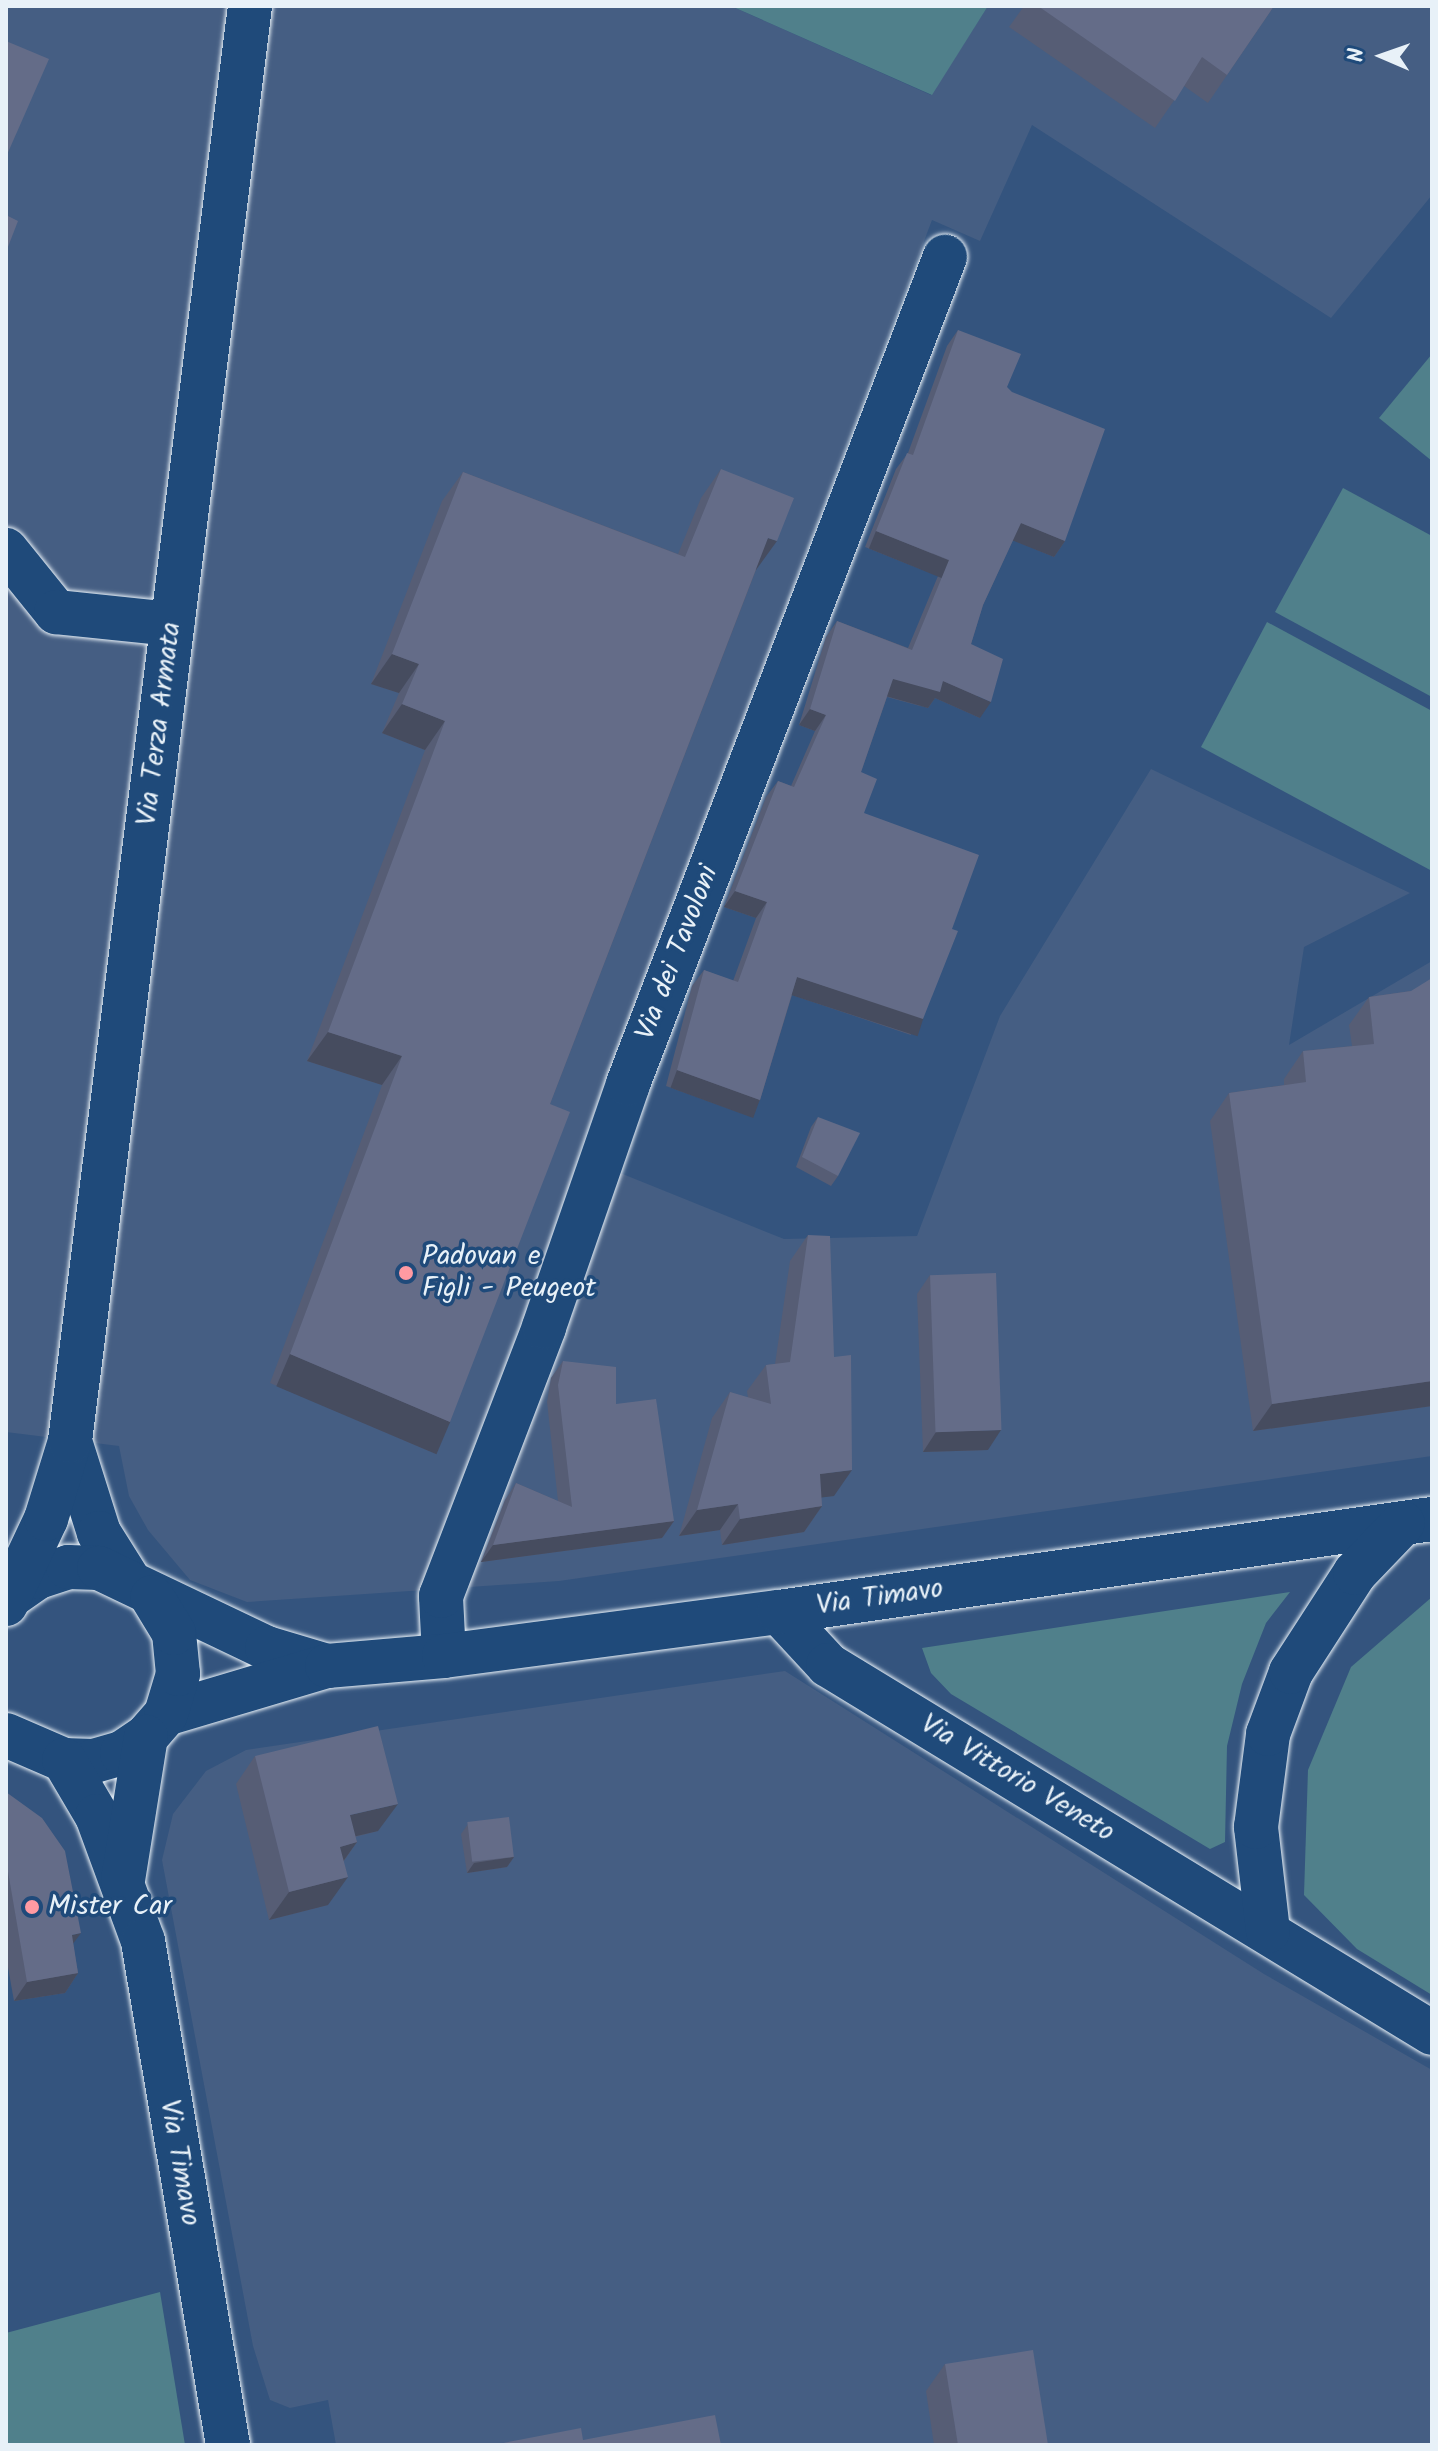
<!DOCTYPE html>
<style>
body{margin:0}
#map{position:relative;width:1438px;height:2451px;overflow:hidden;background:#34547e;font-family:Kalam,sans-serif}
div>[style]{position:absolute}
.built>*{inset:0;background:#455e83}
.green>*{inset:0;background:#50808b}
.roads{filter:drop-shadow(0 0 2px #e8f1f8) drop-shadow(0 0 2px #e8f1f8)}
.minor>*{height:44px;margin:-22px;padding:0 22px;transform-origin:22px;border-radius:22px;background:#1f4a7a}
.wall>*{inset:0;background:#565d75}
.shaded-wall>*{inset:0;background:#464c5f;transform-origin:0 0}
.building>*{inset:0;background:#646c88;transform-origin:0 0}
.dots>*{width:22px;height:22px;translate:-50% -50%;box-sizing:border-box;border:4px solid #1f4a7a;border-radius:50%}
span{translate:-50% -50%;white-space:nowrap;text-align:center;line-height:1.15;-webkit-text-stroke:7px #1f4a7a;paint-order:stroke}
.street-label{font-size:28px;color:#e8f1f8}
.poi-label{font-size:28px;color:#e8f1f8}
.left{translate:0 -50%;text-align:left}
.frame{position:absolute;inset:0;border:8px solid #e8f1f8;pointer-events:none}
.north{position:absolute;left:1342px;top:16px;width:80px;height:80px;-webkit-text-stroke:6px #1f4a7a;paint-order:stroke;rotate:272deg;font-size:22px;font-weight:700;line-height:32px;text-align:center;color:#e8f1f8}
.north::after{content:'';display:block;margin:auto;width:28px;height:36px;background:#e8f1f8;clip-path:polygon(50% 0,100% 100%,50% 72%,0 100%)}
</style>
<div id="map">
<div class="built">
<div style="clip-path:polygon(6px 6px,731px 6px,931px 95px,988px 6px,1432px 6px,1432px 195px,1331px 318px,1032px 125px,980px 241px,932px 220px,578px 1156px,784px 1239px,917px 1236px,1000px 1016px,1151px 769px,1410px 893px,1304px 947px,1289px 1045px,1432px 961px,1432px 1456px,559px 1581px,247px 1602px,190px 1580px,148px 1530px,129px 1496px,119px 1446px,6px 1432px)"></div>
<div style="clip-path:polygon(785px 1671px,1264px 1974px,1432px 2070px,1432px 2445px,336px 2445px,328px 2400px,290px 2408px,270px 2400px,253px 2346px,162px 1860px,173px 1814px,206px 1771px,246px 1750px)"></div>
</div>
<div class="green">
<div style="clip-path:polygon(731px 6px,988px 6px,932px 95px)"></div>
<div style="clip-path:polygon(1432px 354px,1432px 461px,1379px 418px)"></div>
<div style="clip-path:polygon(1343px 488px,1432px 536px,1432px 697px,1275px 612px)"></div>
<div style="clip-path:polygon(1267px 622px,1432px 711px,1432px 871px,1201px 747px)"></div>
<div style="clip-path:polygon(1290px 1592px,1266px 1623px,1242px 1684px,1227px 1746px,1225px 1842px,1210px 1849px,951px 1694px,931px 1673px,922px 1648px)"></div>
<div style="clip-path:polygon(1432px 1597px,1432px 1995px,1357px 1949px,1304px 1895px,1308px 1770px,1351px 1667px)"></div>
<div style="clip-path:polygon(160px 2292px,185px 2445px,6px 2445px,6px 2333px)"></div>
</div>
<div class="roads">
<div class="minor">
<div style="left:6px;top:550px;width:80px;rotate:51.1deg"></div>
<div style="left:56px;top:612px;width:117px;rotate:5.9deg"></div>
<div style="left:70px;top:1441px;width:96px;rotate:72.5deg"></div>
<div style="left:99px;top:1533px;width:54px;rotate:57.8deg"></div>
<div style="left:12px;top:1595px;width:32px;rotate:-35deg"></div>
<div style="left:38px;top:1577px;width:32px;rotate:-18deg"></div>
<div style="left:68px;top:1567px;width:31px;rotate:2deg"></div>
<div style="left:99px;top:1568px;width:186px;rotate:25.5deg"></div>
<div style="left:267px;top:1648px;width:63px;rotate:16.7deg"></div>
<div style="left:6px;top:1604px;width:94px;rotate:-64.8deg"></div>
<div style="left:46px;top:1519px;width:82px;rotate:-72.9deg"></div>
<div style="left:70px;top:1441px;width:1446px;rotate:-82.85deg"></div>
<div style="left:779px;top:1612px;width:72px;rotate:47.2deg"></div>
<div style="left:828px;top:1665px;width:707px;rotate:31.35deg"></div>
<div style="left:444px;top:1656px;width:60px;rotate:-92.9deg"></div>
<div style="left:441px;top:1596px;width:288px;rotate:-69deg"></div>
<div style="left:544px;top:1327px;width:257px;rotate:-70.9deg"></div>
<div style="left:628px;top:1084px;width:886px;rotate:-69.03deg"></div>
<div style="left:166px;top:1714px;width:168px;rotate:-16.6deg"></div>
<div style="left:327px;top:1666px;width:117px;rotate:-4.9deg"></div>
<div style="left:444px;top:1656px;width:338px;rotate:-7.5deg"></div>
<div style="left:779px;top:1612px;width:660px;rotate:-8.11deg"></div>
<div style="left:6px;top:1735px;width:63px;rotate:23.3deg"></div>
<div style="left:64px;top:1760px;width:30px;rotate:2deg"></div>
<div style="left:94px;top:1761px;width:29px;rotate:-16deg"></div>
<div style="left:122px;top:1753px;width:29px;rotate:-34deg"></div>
<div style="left:146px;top:1737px;width:30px;rotate:-49deg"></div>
<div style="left:166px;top:1714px;width:42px;rotate:-73.3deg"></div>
<div style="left:178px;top:1674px;width:41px;rotate:-95.6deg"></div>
<div style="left:174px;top:1633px;width:42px;rotate:-121.4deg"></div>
<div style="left:64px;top:1760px;width:65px;rotate:59.5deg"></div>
<div style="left:97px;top:1816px;width:133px;rotate:69.8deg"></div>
<div style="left:143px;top:1941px;width:511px;rotate:80.43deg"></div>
<div style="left:123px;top:1880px;width:145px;rotate:-80.9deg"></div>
<div style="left:1268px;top:1931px;width:105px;rotate:-96.6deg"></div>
<div style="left:1256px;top:1827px;width:94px;rotate:-82.6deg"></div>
<div style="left:1268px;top:1734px;width:66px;rotate:-69.6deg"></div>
<div style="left:1291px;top:1672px;width:118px;rotate:-57.1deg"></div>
<div style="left:1355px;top:1573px;width:69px;rotate:-46.2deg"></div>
</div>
</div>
<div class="wall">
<div style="clip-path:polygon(1024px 6px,1274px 6px,1208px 103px,1184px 86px,1155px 128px,1009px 27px)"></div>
<div style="clip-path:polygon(958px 330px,1007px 387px,1065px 541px,1054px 557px,1013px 540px,983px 605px,971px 644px,980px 718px,935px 698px,928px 708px,887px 697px,861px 772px,864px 813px,911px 1035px,792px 995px,760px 1100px,749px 1116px,666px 1086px,692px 986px,704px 970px,733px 981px,756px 918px,724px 907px,766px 797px,778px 781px,791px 786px,815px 731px,799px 725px,826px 637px,837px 621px,908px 648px,938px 576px,865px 547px,896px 469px,908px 453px,947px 346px)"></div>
<div style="clip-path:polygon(721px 469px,756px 570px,550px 1104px,450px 1422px,429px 1451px,270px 1383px,382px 1085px,307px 1061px,425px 750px,382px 733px,399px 693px,371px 684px,442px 501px,463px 472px,678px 554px,701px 498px)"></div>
<div style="clip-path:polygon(1411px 991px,1432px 1406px,1253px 1431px,1210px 1121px,1229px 1093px,1284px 1085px,1284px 1079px,1303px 1051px,1352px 1046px,1349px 1025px,1369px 997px)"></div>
<div style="clip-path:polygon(818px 1117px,838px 1176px,831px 1186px,796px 1167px,811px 1127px)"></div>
<div style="clip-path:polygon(808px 1235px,834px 1496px,821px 1497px,822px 1506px,804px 1532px,722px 1545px,720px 1530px,679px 1536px,712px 1418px,730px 1392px,748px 1398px,747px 1391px,766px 1365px,775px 1364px,790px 1261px)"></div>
<div style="clip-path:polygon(930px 1275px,988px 1450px,923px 1452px,917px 1294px)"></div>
<div style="clip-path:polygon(563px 1361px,616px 1404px,674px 1521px,662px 1538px,481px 1562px,505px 1500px,516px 1483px,558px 1501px,547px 1402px,551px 1378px)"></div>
<div style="clip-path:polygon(255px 1756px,378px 1831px,355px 1837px,357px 1842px,344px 1861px,328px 1905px,269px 1920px,236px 1784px)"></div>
<div style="clip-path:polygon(6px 1792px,73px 1944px,78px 1973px,65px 1993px,14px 2001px,6px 1956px)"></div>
<div style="clip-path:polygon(468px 1824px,514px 1857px,507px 1867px,467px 1873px,461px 1834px)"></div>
<div style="clip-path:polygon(945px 2364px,1048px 2445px,934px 2445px,926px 2391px)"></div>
</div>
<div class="shaded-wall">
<div style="clip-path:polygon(1021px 523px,1065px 541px,1054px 557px,1009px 539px)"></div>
<div style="left:876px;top:531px;width:79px;height:19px;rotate:22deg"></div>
<div style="clip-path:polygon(768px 538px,777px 541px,756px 570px,747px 567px)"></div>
<div style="clip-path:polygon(392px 654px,419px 664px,399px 693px,371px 684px)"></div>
<div style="clip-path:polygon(893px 679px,943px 681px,991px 702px,980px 718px,935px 698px,928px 708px,882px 695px)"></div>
<div style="clip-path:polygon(402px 704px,445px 721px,425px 750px,382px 733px)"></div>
<div style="clip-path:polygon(810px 709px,826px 715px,815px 731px,799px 725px)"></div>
<div style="clip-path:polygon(735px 891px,767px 902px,756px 918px,724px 907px)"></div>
<div style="left:797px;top:977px;width:133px;height:19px;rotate:18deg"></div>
<div style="clip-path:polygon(328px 1032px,402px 1056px,382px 1085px,307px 1061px)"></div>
<div style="left:677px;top:1070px;width:88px;height:19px;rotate:20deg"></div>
<div style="left:290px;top:1354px;width:174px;height:35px;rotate:23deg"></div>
<div style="clip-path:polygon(1432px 1381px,1432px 1406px,1253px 1431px,1272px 1404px)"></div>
<div style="clip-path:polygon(1001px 1430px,988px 1450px,923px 1452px,936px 1432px)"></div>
<div style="clip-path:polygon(852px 1470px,834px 1496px,801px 1500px,820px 1474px)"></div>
<div style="clip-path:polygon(738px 1504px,720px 1530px,679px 1536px,697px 1510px)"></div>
<div style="clip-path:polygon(822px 1506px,804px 1532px,722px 1545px,740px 1519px)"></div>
<div style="clip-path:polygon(674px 1521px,662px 1538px,481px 1562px,493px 1545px)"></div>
<div style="clip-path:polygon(398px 1804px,378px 1831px,331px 1842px,350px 1815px)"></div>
<div style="clip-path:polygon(357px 1842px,337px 1870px,340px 1847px)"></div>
<div style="clip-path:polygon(514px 1857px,507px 1867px,467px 1873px,474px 1863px)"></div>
<div style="clip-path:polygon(348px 1877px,328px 1905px,269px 1920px,289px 1892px)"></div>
<div style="clip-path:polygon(81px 1933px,67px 1952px,72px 1935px)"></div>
<div style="clip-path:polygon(78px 1973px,65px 1993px,14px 2001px,27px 1982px)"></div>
</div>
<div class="building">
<div style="clip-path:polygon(1038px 6px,1274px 6px,1227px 75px,1202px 57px,1175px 101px)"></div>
<div style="clip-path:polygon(6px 41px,49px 59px,6px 157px)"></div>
<div style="clip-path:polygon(6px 215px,18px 221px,6px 252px)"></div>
<div style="clip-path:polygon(958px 330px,1021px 354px,1007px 387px,1012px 392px,1105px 429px,1065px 541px,1021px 523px,983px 605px,971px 644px,1003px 659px,991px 702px,943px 681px,940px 692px,893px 679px,861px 772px,877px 779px,864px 813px,979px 855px,952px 929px,958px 931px,923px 1019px,797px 977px,760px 1100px,677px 1070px,704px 970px,738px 982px,767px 902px,735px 891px,778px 781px,794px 787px,826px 715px,810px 709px,837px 621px,912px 650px,949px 560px,876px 531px,907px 453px,913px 455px)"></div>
<div style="clip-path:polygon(721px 469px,794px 498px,777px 541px,768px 538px,550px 1104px,570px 1112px,450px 1422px,290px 1354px,402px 1056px,328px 1032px,445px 721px,402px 704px,419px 664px,392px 654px,463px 472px,685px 557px)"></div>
<div style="clip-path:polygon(1432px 978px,1432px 1381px,1272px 1404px,1229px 1093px,1306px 1082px,1303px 1051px,1374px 1044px,1369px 997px,1411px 991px)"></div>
<div style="clip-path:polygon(818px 1117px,860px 1133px,838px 1176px,802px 1157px)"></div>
<div style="clip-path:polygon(808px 1235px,830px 1236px,834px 1357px,851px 1355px,852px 1470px,820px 1474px,822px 1506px,740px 1519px,738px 1504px,697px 1510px,730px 1392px,771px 1404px,766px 1365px,790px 1362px)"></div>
<div style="left:996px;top:1273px;width:157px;height:66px;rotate:88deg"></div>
<div style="clip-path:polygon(563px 1361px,616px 1367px,616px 1404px,656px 1399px,674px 1521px,493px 1545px,516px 1483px,572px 1507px,558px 1385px)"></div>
<div style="clip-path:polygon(378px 1726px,398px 1804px,350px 1815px,357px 1842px,340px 1847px,348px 1877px,289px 1892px,255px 1756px)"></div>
<div style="clip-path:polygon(6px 1792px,42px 1818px,65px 1851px,81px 1933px,72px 1935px,78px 1973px,27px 1982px,6px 1860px)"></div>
<div style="left:509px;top:1817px;width:40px;height:42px;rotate:83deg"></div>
<div style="clip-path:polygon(1033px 2350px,1048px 2445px,958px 2445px,945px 2364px)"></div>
<div style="clip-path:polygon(715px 2415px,721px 2445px,493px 2445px,581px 2428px,583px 2440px)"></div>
</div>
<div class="dots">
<div style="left:406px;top:1273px;background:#ff9aa2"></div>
<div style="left:32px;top:1907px;background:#ff9aa2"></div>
</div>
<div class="street-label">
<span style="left:160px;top:724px;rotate:-83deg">Via Terza Armata</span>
<span style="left:678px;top:953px;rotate:-69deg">Via dei Tavoloni</span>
<span style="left:880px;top:1598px;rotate:-8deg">Via Timavo</span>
<span style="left:1017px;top:1779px;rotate:31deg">Via Vittorio Veneto</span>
<span style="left:179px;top:2163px;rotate:80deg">Via Timavo</span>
</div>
<div class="poi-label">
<span class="left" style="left:422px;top:1273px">Padovan e<br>Figli - Peugeot</span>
<span class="left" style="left:48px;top:1907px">Mister Car</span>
</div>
<div class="frame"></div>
<div class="north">N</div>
</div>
